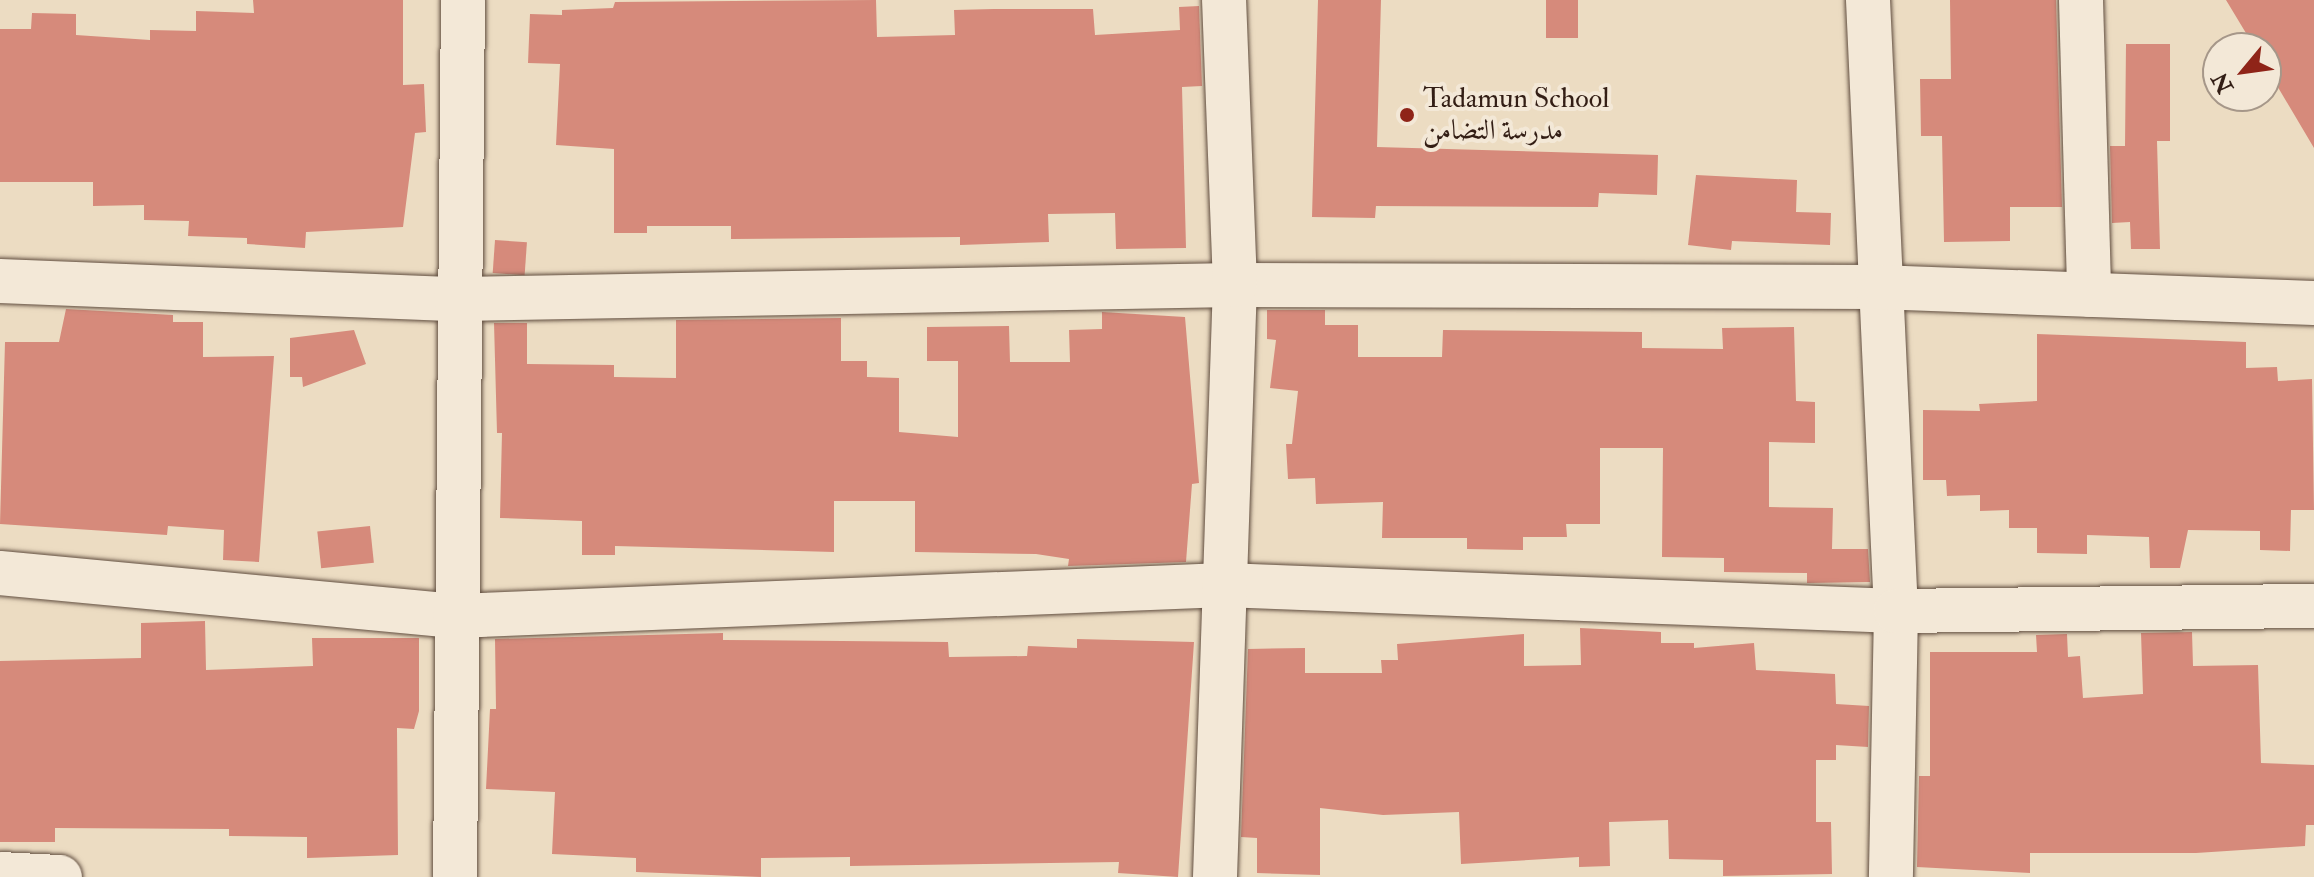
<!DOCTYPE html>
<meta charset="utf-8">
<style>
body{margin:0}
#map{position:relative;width:2314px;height:877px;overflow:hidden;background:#ecdcc2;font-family:"IM FELL Double Pica",Amiri,serif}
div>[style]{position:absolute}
.building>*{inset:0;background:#d68a7b;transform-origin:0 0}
.roads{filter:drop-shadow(0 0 2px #614e40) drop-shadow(0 0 2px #614e40)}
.minor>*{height:44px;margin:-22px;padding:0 22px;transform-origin:22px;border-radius:22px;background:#f3e8d7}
.dots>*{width:22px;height:22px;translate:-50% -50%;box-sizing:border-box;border:4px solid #f3e8d7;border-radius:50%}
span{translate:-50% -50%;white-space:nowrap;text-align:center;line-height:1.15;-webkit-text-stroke:8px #f3e8d7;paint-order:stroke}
.poi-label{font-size:28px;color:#331e15}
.left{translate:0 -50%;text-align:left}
.north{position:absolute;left:2202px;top:32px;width:80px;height:80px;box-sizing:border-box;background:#f3e8d7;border:2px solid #a69789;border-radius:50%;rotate:241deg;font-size:22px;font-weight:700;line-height:32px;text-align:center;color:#331e15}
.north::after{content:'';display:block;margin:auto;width:28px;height:36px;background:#8f2418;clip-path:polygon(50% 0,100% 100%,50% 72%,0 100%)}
</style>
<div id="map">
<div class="building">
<div style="clip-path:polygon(253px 0,403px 0,403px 85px,424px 84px,426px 132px,415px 133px,403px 227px,306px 232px,305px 248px,247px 244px,247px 238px,188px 236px,189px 221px,144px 220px,144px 205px,93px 206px,93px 182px,0 182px,0 29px,31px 29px,32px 13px,76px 14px,76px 35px,150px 40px,150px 30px,196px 31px,196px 11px,254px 13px)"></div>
<div style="clip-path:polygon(876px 0,877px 37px,955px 35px,954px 10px,994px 9px,1093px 9px,1095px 35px,1180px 30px,1179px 7px,1199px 6px,1202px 86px,1182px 87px,1186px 248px,1116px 249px,1115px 213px,1048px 214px,1049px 242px,960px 245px,960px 237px,731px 239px,731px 226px,647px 226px,647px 233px,614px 233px,614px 149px,556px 145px,560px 64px,528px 63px,530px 14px,562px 15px,562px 10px,613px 8px,615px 2px)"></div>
<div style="clip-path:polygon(1318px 0,1381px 0,1377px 147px,1658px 155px,1657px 195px,1599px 193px,1598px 207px,1376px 206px,1375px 218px,1312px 217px)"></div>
<div style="left:1546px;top:0;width:32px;height:38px"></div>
<div style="clip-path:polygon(1950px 0,2056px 0,2062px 207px,2010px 207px,2010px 241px,1944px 242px,1942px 136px,1921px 136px,1920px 79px,1951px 79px)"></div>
<div style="clip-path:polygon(2226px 0,2314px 0,2314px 148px,2266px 67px,2266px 48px,2255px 48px)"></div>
<div style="clip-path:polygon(2126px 44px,2170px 44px,2170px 141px,2157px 141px,2160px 249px,2131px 249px,2130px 222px,2112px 223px,2110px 146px,2125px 146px)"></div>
<div style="clip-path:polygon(1696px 175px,1797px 180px,1796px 212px,1831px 213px,1830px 245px,1732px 241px,1731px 250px,1688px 245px)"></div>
<div style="left:495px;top:240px;width:32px;height:33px;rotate:4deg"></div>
<div style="clip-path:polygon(66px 309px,173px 315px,173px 322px,203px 322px,203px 357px,274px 356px,259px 562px,223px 560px,224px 530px,168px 526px,167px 535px,0 524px,5px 342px,59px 342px)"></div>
<div style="clip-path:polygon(1267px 310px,1325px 310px,1325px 325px,1358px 325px,1358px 357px,1442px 357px,1443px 330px,1642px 332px,1642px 348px,1723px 349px,1722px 328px,1794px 327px,1796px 401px,1815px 402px,1815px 443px,1769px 442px,1769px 507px,1833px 508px,1832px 549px,1868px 549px,1870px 582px,1807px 583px,1807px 573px,1724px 572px,1724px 558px,1662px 557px,1663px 448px,1600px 448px,1600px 524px,1566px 524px,1567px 537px,1523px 537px,1523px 550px,1467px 549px,1467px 538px,1382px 538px,1383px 502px,1316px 504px,1315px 478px,1288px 479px,1286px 444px,1292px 444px,1298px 391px,1270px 388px,1276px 340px,1267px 339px)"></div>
<div style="clip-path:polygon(1102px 312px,1185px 317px,1199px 483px,1192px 484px,1186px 562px,1068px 566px,1069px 559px,1036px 554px,915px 552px,915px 501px,834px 501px,834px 552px,615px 546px,615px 555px,582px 555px,582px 521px,500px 518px,502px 433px,497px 433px,494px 323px,527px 323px,527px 364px,614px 365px,614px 377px,676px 378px,676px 320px,841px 318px,841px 361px,867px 361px,867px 377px,899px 378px,899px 432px,958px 437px,958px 361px,927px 361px,927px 327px,1009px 326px,1010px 362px,1070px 362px,1069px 330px,1102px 329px)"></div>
<div style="clip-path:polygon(354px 330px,366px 364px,303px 387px,302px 377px,290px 377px,290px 338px)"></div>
<div style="clip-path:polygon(2037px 334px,2246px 342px,2246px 368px,2277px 367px,2278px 381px,2312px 379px,2314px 510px,2291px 510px,2290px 551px,2260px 550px,2260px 531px,2188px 530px,2180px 568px,2150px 568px,2149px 537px,2087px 535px,2087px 554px,2037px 553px,2037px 528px,2009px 528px,2009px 510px,1980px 511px,1980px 495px,1947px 496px,1946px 480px,1923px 480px,1923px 410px,1980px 411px,1979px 404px,2037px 401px)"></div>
<div style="left:370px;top:526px;width:37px;height:53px;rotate:84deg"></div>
<div style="clip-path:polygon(205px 621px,206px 670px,313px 666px,312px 638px,419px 638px,419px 711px,414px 729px,397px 728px,398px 855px,307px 858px,307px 837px,229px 836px,229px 829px,55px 828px,55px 842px,0 842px,0 661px,141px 658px,141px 623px)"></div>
<div style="clip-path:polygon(1580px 628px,1661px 632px,1661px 643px,1694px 643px,1694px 648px,1754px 643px,1756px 670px,1835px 674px,1836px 704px,1869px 706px,1868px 747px,1836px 745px,1836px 760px,1816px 760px,1816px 822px,1831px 822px,1832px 874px,1723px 876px,1723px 860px,1669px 859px,1668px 820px,1609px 822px,1610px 866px,1579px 867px,1579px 857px,1461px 864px,1459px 812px,1383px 815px,1320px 808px,1320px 875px,1257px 873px,1257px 838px,1241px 837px,1248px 649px,1305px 648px,1305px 673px,1382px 673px,1381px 660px,1398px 660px,1397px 644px,1524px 634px,1524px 666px,1581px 665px)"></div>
<div style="clip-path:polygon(2192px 632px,2193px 666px,2258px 665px,2261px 763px,2314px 765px,2314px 825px,2306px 825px,2305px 846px,2196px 853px,2030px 853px,2030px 873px,1917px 867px,1919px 776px,1930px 776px,1930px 652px,2037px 652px,2036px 635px,2067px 634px,2068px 657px,2080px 656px,2083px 698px,2143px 694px,2141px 633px)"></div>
<div style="clip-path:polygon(723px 633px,723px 640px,948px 642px,949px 657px,1027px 656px,1028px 646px,1077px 648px,1077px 639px,1194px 642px,1178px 877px,1118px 873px,1119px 862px,850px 866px,850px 857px,761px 858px,761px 877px,636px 872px,636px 858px,552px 854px,555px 792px,486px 789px,490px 709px,496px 709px,495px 639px)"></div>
</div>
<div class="roads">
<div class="minor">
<div style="left:1868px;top:0;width:612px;rotate:87.38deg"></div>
<div style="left:1896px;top:611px;width:266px;rotate:91.1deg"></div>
<div style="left:2081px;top:0;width:295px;rotate:88.4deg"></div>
<div style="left:0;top:281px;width:456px;rotate:2.3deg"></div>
<div style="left:456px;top:299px;width:779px;rotate:-1.03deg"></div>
<div style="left:1235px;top:285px;width:642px;rotate:0.18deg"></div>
<div style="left:1877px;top:287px;width:437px;rotate:2.1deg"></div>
<div style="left:0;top:573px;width:457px;rotate:5.4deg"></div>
<div style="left:455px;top:616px;width:770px;rotate:-2.31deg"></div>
<div style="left:1224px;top:585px;width:673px;rotate:2.22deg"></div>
<div style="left:1896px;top:611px;width:418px;rotate:-0.7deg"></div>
<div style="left:0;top:874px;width:60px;rotate:2.9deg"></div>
<div style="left:455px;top:877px;width:877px;rotate:-89.48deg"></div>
<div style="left:1215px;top:877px;width:592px;rotate:-88.07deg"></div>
<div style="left:1235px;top:285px;width:285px;rotate:-92.2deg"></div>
</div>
</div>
<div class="dots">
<div style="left:1407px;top:115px;background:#8f2418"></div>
</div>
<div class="poi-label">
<span class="left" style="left:1423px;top:115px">Tadamun School<br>مدرسة التضامن</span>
</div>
<div class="north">N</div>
</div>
